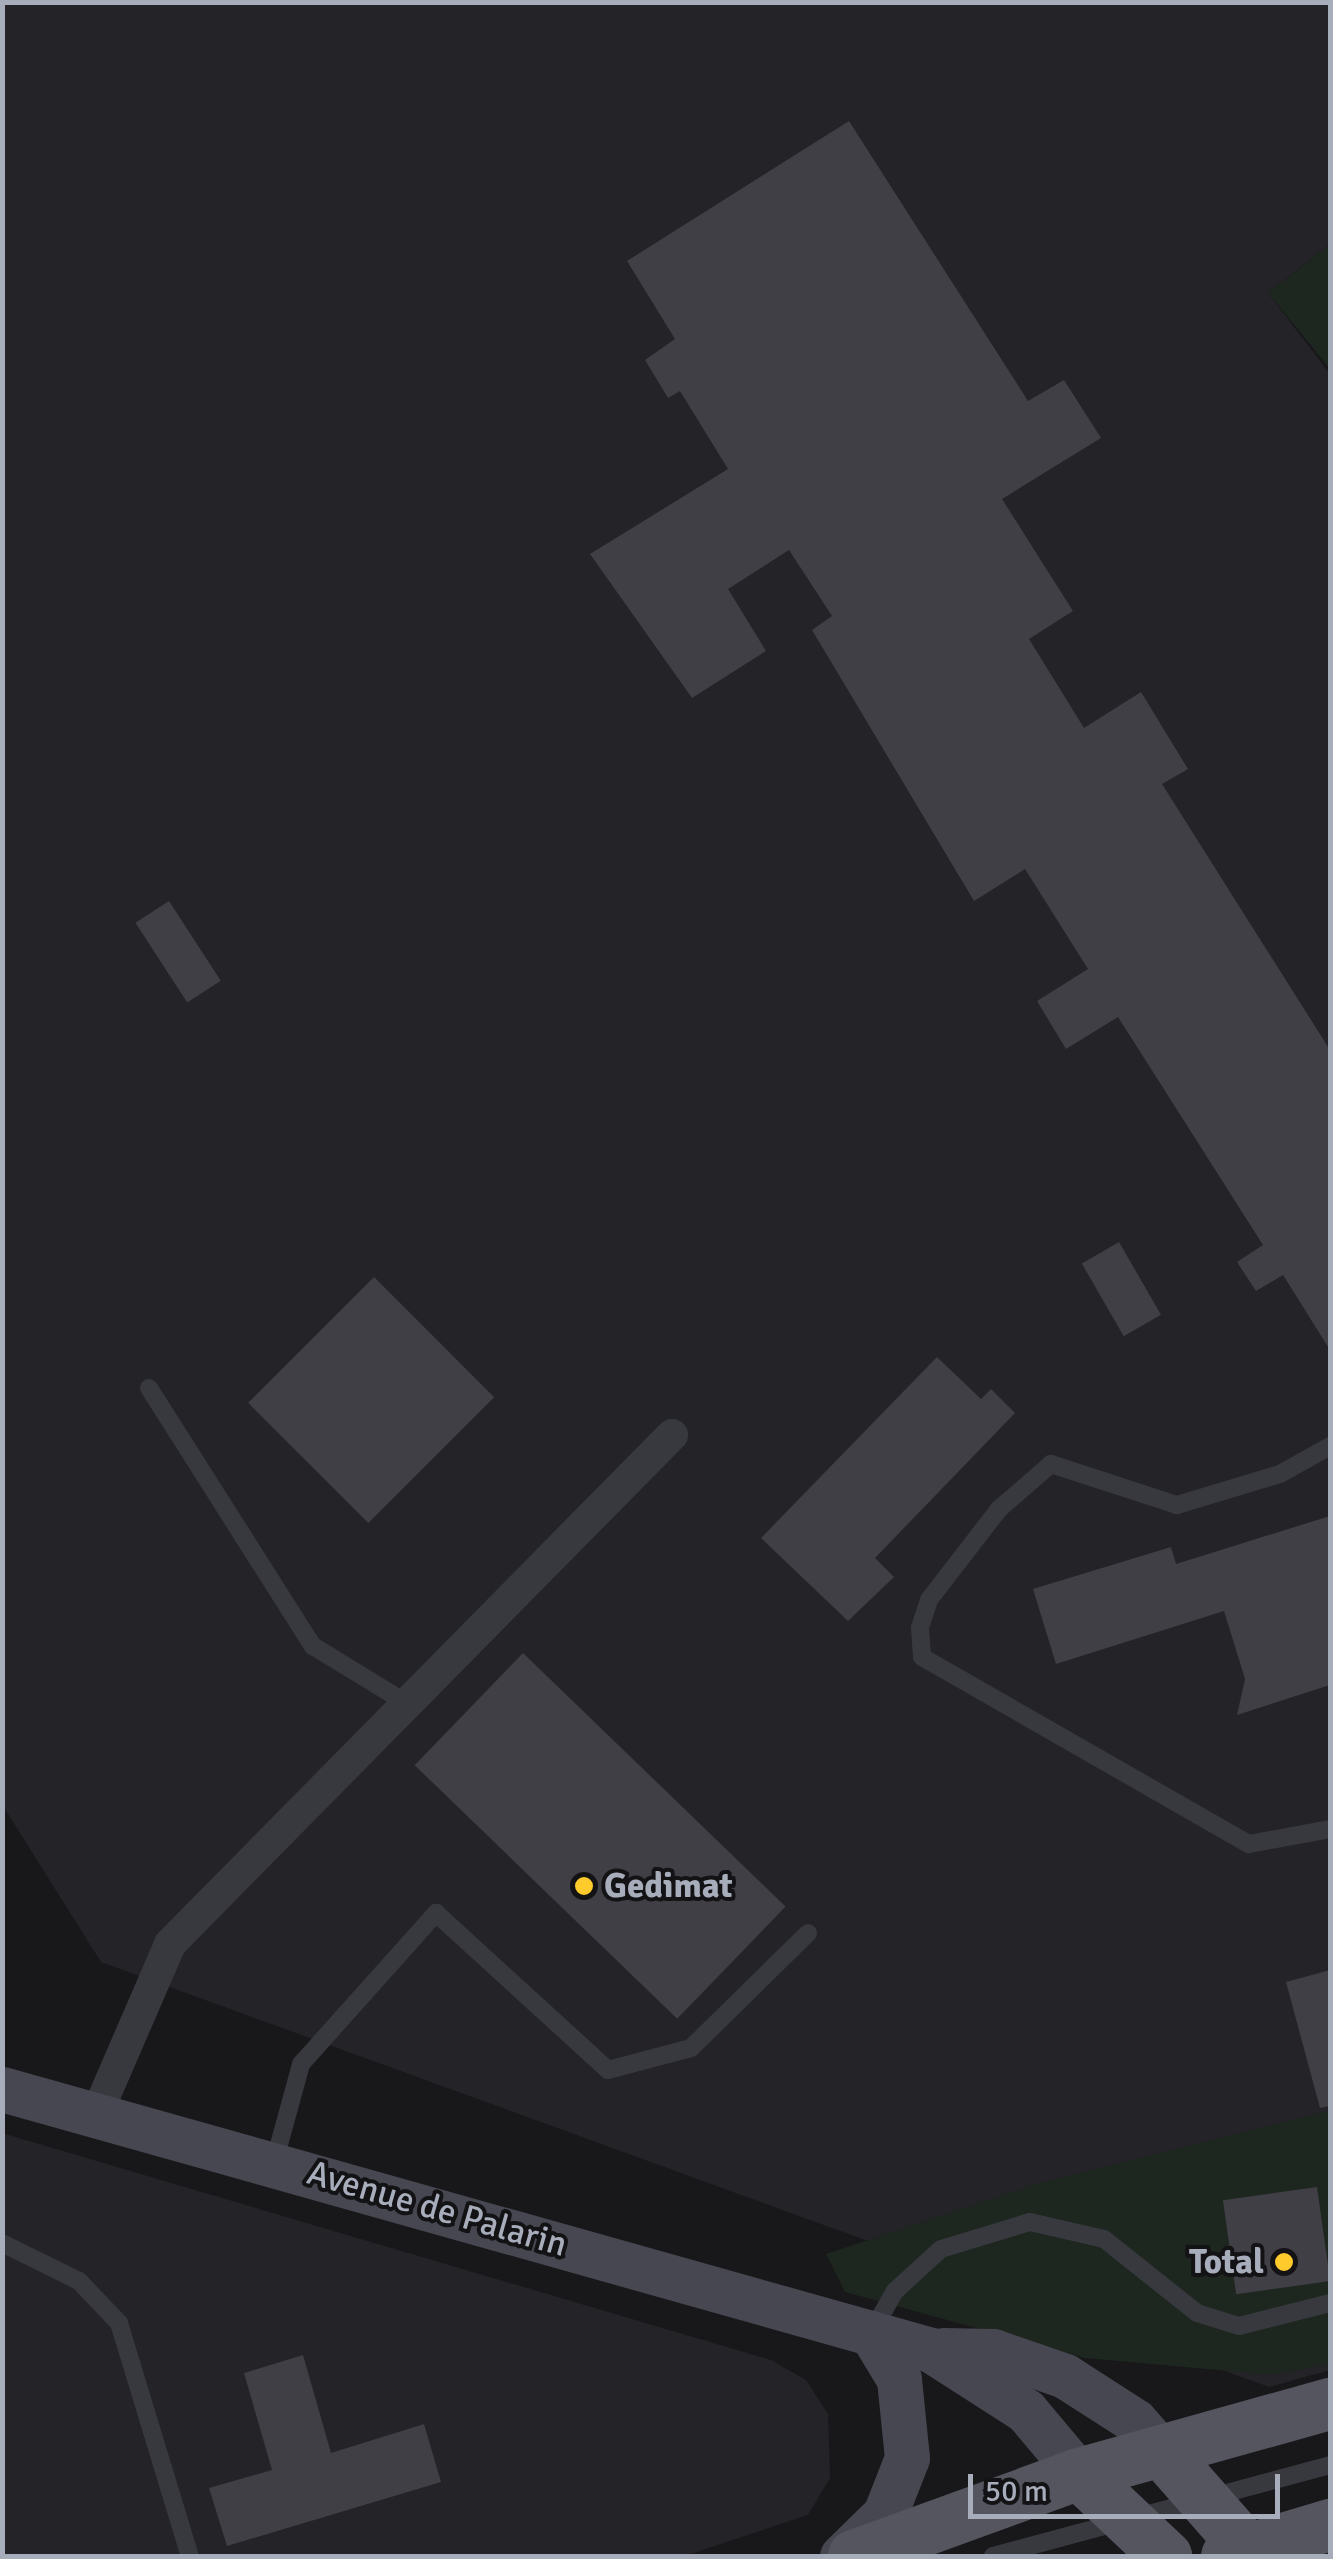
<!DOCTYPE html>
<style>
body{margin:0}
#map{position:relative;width:1333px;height:2559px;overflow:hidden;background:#18171a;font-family:Signika,sans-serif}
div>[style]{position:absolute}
.built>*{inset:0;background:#242327}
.green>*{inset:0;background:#1d261f}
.building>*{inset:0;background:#3f3f45;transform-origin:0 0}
.service>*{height:18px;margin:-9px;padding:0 9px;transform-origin:9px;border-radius:9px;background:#38393f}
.minor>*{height:32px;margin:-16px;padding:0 16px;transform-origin:16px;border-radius:16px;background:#38393f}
.secondary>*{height:45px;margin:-22.5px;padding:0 22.5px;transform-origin:22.5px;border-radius:22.5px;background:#464750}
.primary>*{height:52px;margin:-26px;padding:0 26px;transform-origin:26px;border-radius:26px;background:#54555f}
.dots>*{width:28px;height:28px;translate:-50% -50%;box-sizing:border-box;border:5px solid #131215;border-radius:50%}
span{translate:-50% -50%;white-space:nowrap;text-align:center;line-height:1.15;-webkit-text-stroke:8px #131215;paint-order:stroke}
.poi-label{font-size:35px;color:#a8adbb;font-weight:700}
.left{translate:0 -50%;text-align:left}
.right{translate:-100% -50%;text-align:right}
.street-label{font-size:35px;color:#a8adbb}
.frame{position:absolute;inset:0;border:5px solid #a8adbb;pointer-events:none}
.scale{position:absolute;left:968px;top:2474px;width:312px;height:45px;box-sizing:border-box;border:5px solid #a8adbb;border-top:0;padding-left:12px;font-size:30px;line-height:35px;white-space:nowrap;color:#a8adbb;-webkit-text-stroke:8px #131215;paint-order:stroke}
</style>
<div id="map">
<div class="built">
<div style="clip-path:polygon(3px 3px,1330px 3px,1330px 244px,1268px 293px,1330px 374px,1330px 2370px,1269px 2387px,101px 1962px,3px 1806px)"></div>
<div style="clip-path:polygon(2px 2133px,771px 2360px,806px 2380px,828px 2414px,830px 2478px,808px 2515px,685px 2556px,3px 2556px)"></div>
</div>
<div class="green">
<div style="clip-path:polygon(1330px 244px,1330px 369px,1268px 293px)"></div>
<div style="clip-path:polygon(1330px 2111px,1330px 2364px,1272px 2375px,1085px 2358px,845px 2292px,826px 2254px,1043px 2182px)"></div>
</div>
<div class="building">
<div style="clip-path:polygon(849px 121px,1028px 401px,1064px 380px,1101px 438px,1002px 499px,1073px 611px,1029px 639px,1084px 728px,1141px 692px,1188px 769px,1162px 784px,1330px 1050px,1330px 1350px,1283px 1275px,1256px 1291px,1237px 1262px,1263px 1245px,1118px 1017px,1066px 1049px,1037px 1001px,1088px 969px,1025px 869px,974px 901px,812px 630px,832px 616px,789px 550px,728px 589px,766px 651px,692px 698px,590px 554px,728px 469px,680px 391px,668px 398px,645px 360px,675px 339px,627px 261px)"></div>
<div style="left:169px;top:901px;width:95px;height:40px;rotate:57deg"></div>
<div style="left:1119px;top:1242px;width:84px;height:43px;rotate:60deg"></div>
<div style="left:374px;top:1277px;width:170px;height:178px;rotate:45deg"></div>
<div style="clip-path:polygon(937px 1357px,981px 1399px,991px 1389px,1015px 1413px,875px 1558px,894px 1577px,848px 1621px,761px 1538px)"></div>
<div style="clip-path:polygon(1330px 1516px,1330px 1685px,1237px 1715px,1245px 1679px,1224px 1611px,1056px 1664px,1033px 1589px,1171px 1547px,1176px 1564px)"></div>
<div style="left:523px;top:1653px;width:365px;height:156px;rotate:44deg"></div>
<div style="clip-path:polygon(1330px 1970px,1330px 2106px,1320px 2108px,1286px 1982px)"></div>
<div style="left:1317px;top:2187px;width:95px;height:95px;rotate:82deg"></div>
<div style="clip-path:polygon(303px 2355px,331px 2453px,424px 2424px,441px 2482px,227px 2546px,209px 2488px,272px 2470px,244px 2373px)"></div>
</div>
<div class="service">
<div style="left:149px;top:1388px;width:306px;rotate:57.6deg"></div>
<div style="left:313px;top:1646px;width:111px;rotate:31.4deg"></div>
<div style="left:1330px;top:1446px;width:57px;rotate:150.8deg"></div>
<div style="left:1280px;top:1474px;width:108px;rotate:163.2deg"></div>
<div style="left:1177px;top:1505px;width:133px;rotate:-162deg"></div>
<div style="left:1051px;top:1464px;width:69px;rotate:139.1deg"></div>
<div style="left:999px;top:1509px;width:115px;rotate:127.6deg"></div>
<div style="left:929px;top:1600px;width:29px;rotate:108deg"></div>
<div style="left:920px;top:1628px;width:29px;rotate:86deg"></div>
<div style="left:922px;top:1657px;width:377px;rotate:29.8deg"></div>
<div style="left:1249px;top:1844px;width:82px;rotate:-10.5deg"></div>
<div style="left:274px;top:2163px;width:103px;rotate:-74.7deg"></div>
<div style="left:301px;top:2064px;width:203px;rotate:-48.2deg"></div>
<div style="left:436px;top:1913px;width:233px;rotate:42.4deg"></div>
<div style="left:608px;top:2070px;width:86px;rotate:-14.8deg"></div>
<div style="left:691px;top:2048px;width:164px;rotate:-44.5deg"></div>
<div style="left:2px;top:2243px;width:86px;rotate:26.3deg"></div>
<div style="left:79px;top:2281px;width:58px;rotate:46.4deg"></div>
<div style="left:119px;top:2323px;width:244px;rotate:73.1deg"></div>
<div style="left:871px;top:2333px;width:48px;rotate:-60.3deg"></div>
<div style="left:895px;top:2291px;width:62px;rotate:-42.4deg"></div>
<div style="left:941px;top:2249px;width:93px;rotate:-16.9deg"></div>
<div style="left:1030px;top:2222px;width:76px;rotate:12.9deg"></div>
<div style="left:1104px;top:2239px;width:119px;rotate:38.5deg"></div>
<div style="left:1197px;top:2313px;width:44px;rotate:17.2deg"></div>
<div style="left:1239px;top:2326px;width:94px;rotate:-14.2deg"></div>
<div style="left:993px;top:2556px;width:349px;rotate:-15.1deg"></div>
</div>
<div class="minor">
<div style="left:97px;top:2113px;width:184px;rotate:-66.6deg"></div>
<div style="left:170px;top:1944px;width:715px;rotate:-45.4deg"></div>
</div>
<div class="secondary">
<div style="left:2px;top:2089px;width:965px;rotate:15.69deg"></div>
<div style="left:931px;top:2350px;width:113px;rotate:32.7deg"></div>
<div style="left:1026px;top:2411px;width:82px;rotate:49.9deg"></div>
<div style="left:943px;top:2350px;width:50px;rotate:1.1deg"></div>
<div style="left:993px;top:2351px;width:76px;rotate:19.1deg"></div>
<div style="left:1065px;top:2376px;width:83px;rotate:32.7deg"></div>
<div style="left:1135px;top:2421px;width:43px;rotate:48.8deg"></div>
<div style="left:842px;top:2556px;width:60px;rotate:-44.3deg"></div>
<div style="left:885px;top:2514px;width:60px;rotate:-68.6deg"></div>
<div style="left:907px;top:2458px;width:79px;rotate:-95.8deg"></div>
<div style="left:899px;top:2379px;width:54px;rotate:-121.3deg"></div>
</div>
<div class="primary">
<div style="left:1163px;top:2453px;width:130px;rotate:48.7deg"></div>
<div style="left:1079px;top:2474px;width:120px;rotate:43.3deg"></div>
<div style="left:854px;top:2556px;width:239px;rotate:-20deg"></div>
<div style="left:1079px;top:2474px;width:261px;rotate:-15.6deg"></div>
<div style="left:1227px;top:2556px;width:108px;rotate:-16.8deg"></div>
</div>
<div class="dots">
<div style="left:584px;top:1886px;background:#ffca2b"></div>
<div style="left:1284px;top:2262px;background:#ffca2b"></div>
</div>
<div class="poi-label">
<span class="left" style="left:604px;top:1886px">Gedimat</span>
<span class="right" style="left:1264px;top:2262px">Total</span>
</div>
<div class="street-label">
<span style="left:437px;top:2209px;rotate:16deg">Avenue de Palarin</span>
</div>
<div class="frame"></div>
<div class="scale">50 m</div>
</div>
